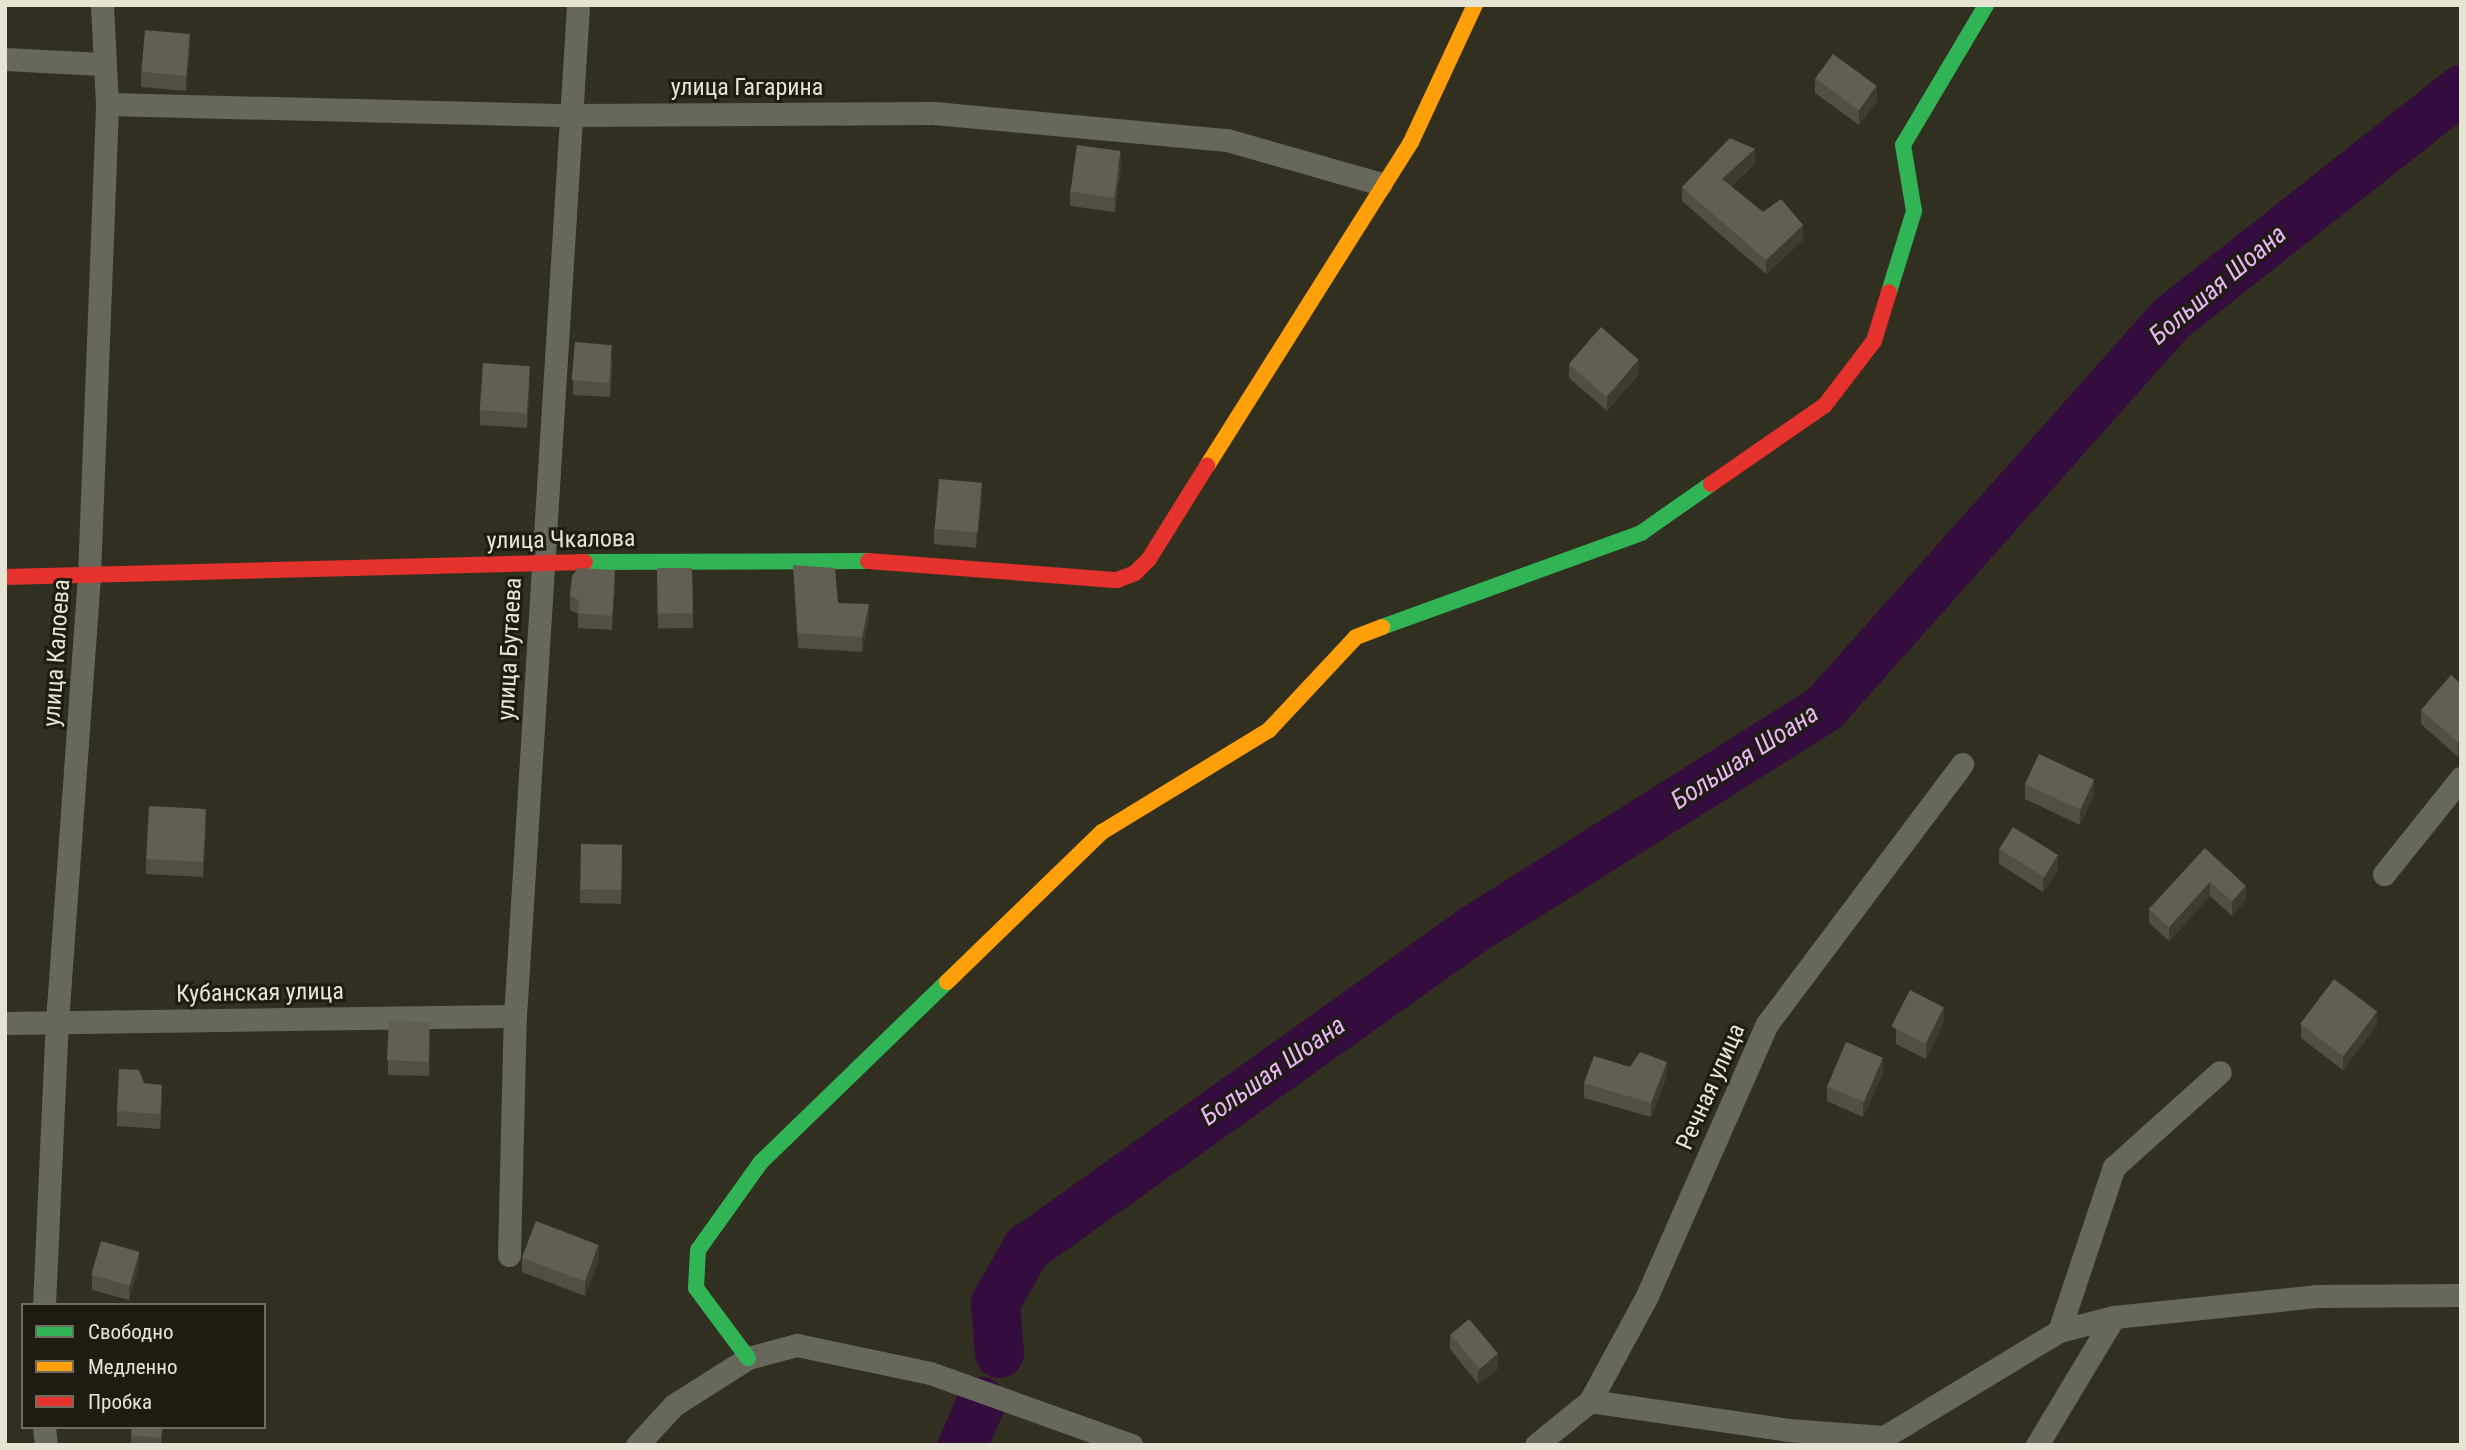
<!DOCTYPE html>
<meta charset="utf-8">
<style>
body{margin:0}
#map{position:relative;width:2466px;height:1450px;overflow:hidden;background:#312f20;font-family:"Roboto Condensed",sans-serif}
div>[style]{position:absolute}
.river>*{height:49px;margin:-24.5px;padding:0 24.5px;transform-origin:24.5px;border-radius:24.5px;background:#340c3d}
.street>*{height:23px;margin:-11.5px;padding:0 11.5px;transform-origin:11.5px;border-radius:11.5px;background:#68675b}
.fast>*{height:16px;margin:-8px;padding:0 8px;transform-origin:8px;border-radius:8px;background:#30b455}
.slow>*{height:16px;margin:-8px;padding:0 8px;transform-origin:8px;border-radius:8px;background:#ff9f0a}
.jam>*{height:16px;margin:-8px;padding:0 8px;transform-origin:8px;border-radius:8px;background:#e5322d}
.wall>*{inset:0;background:#514f42;transform-origin:0 0}
.shaded-wall>*{inset:0;background:#3e3c2e}
.building>*{inset:0;background:#615f52;transform-origin:0 0}
span{translate:-50% -50%;white-space:nowrap;text-align:center;line-height:1.15;-webkit-text-stroke:6px #1e1c10;paint-order:stroke}
.street-label{font-size:24px;color:#e6e4d3}
.water-label{font-size:26px;color:#e9b5f9;font-style:italic}
.frame{position:absolute;inset:0;border:7px solid #e6e4d3;pointer-events:none}
.legend{position:absolute;left:21px;top:1303px;width:245px;height:126px;box-sizing:border-box;background:#1e1c10;border:2px solid #6e6c5e;margin:0;padding:9px 12px;list-style:none;font-size:21px;color:#e6e4d3}
.legend li{display:flex;align-items:center;gap:14px;height:35px}
.legend b{width:35px;border:2px solid #6e6c5e}
</style>
<div id="map">
<div class="river">
<div style="left:999px;top:1353px;width:50px;rotate:-94.6deg"></div>
<div style="left:995px;top:1303px;width:63px;rotate:-60.6deg"></div>
<div style="left:1026px;top:1248px;width:549px;rotate:-35.51deg"></div>
<div style="left:1473px;top:929px;width:413px;rotate:-32.2deg"></div>
<div style="left:1823px;top:709px;width:523px;rotate:-48.33deg"></div>
<div style="left:2171px;top:318px;width:370px;rotate:-38.3deg"></div>
<div style="left:962px;top:1445px;width:48px;rotate:-66.6deg"></div>
</div>
<div class="street">
<div style="left:5px;top:59px;width:97px;rotate:3deg"></div>
<div style="left:107px;top:104px;width:461px;rotate:1.4deg"></div>
<div style="left:568px;top:115px;width:366px;rotate:-0.3deg"></div>
<div style="left:934px;top:113px;width:294px;rotate:5.3deg"></div>
<div style="left:1227px;top:140px;width:160px;rotate:15.9deg"></div>
<div style="left:2384px;top:874px;width:123px;rotate:-51.3deg"></div>
<div style="left:5px;top:1023px;width:510px;rotate:-0.79deg"></div>
<div style="left:509px;top:1255px;width:239px;rotate:-88.6deg"></div>
<div style="left:515px;top:1016px;width:1013px;rotate:-86.43deg"></div>
<div style="left:44px;top:1305px;width:283px;rotate:-87.4deg"></div>
<div style="left:57px;top:1022px;width:447px;rotate:-85.9deg"></div>
<div style="left:89px;top:576px;width:472px;rotate:-87.8deg"></div>
<div style="left:107px;top:104px;width:99px;rotate:-92.9deg"></div>
<div style="left:2059px;top:1331px;width:173px;rotate:-71.5deg"></div>
<div style="left:2114px;top:1167px;width:142px;rotate:-41.9deg"></div>
<div style="left:1590px;top:1401px;width:200px;rotate:8.3deg"></div>
<div style="left:1788px;top:1430px;width:96px;rotate:4.2deg"></div>
<div style="left:1884px;top:1437px;width:205px;rotate:-31.2deg"></div>
<div style="left:2059px;top:1331px;width:57px;rotate:-14.3deg"></div>
<div style="left:2114px;top:1317px;width:203px;rotate:-5.9deg"></div>
<div style="left:2316px;top:1296px;width:145px;rotate:-0.4deg"></div>
<div style="left:44px;top:1427px;width:18px;rotate:84deg"></div>
<div style="left:637px;top:1445px;width:54px;rotate:-47.2deg"></div>
<div style="left:674px;top:1405px;width:88px;rotate:-32.4deg"></div>
<div style="left:748px;top:1358px;width:51px;rotate:-14.9deg"></div>
<div style="left:797px;top:1345px;width:136px;rotate:11.9deg"></div>
<div style="left:930px;top:1373px;width:214px;rotate:19.7deg"></div>
<div style="left:1536px;top:1445px;width:70px;rotate:-39.2deg"></div>
<div style="left:1590px;top:1401px;width:117px;rotate:-61.5deg"></div>
<div style="left:1646px;top:1298px;width:300px;rotate:-66.2deg"></div>
<div style="left:1767px;top:1024px;width:325px;rotate:-53.1deg"></div>
<div style="left:2037px;top:1445px;width:149px;rotate:-59deg"></div>
</div>
<div class="fast">
<div style="left:1889px;top:292px;width:85px;rotate:-72.8deg"></div>
<div style="left:1914px;top:211px;width:67px;rotate:-99.5deg"></div>
<div style="left:1903px;top:145px;width:163px;rotate:-59.3deg"></div>
<div style="left:585px;top:562px;width:283px;rotate:-0.2deg"></div>
<div style="left:1382px;top:627px;width:276px;rotate:-19.9deg"></div>
<div style="left:1641px;top:533px;width:85px;rotate:-35deg"></div>
<div style="left:748px;top:1358px;width:87px;rotate:-126.6deg"></div>
<div style="left:696px;top:1288px;width:38px;rotate:-87deg"></div>
<div style="left:698px;top:1250px;width:108px;rotate:-54.4deg"></div>
<div style="left:761px;top:1162px;width:259px;rotate:-44.1deg"></div>
</div>
<div class="slow">
<div style="left:1207px;top:466px;width:383px;rotate:-57.8deg"></div>
<div style="left:1411px;top:142px;width:151px;rotate:-65deg"></div>
<div style="left:947px;top:982px;width:216px;rotate:-44.1deg"></div>
<div style="left:1102px;top:832px;width:196px;rotate:-31.4deg"></div>
<div style="left:1269px;top:730px;width:127px;rotate:-46.9deg"></div>
<div style="left:1356px;top:637px;width:28px;rotate:-21deg"></div>
</div>
<div class="jam">
<div style="left:1711px;top:484px;width:139px;rotate:-34.7deg"></div>
<div style="left:1825px;top:405px;width:81px;rotate:-52.6deg"></div>
<div style="left:1874px;top:341px;width:51px;rotate:-73deg"></div>
<div style="left:868px;top:561px;width:250px;rotate:4.4deg"></div>
<div style="left:1117px;top:580px;width:19px;rotate:-21deg"></div>
<div style="left:1135px;top:573px;width:20px;rotate:-45deg"></div>
<div style="left:1149px;top:559px;width:110px;rotate:-58.1deg"></div>
<div style="left:5px;top:577px;width:580px;rotate:-1.48deg"></div>
</div>
<div class="wall">
<div style="clip-path:polygon(190px 49px,186px 91px,141px 87px,141px 72px)"></div>
<div style="clip-path:polygon(1815px 78px,1877px 101px,1859px 125px,1815px 93px)"></div>
<div style="clip-path:polygon(1755px 164px,1731px 186px,1763px 212px,1803px 240px,1766px 274px,1682px 201px,1682px 187px)"></div>
<div style="clip-path:polygon(1121px 166px,1115px 212px,1070px 206px,1070px 191px)"></div>
<div style="clip-path:polygon(612px 359px,610px 397px,573px 395px,573px 380px)"></div>
<div style="clip-path:polygon(1569px 364px,1639px 374px,1607px 411px,1569px 378px)"></div>
<div style="clip-path:polygon(530px 381px,527px 428px,480px 425px,480px 410px)"></div>
<div style="clip-path:polygon(982px 498px,976px 548px,934px 544px,934px 529px)"></div>
<div style="clip-path:polygon(793px 565px,838px 603px,869px 618px,862px 652px,798px 648px)"></div>
<div style="left:692px;top:568px;width:60px;height:35px;rotate:89deg"></div>
<div style="clip-path:polygon(615px 585px,612px 630px,578px 628px,578px 614px,570px 610px,570px 595px)"></div>
<div style="clip-path:polygon(2461px 684px,2458px 757px,2421px 724px,2421px 710px)"></div>
<div style="clip-path:polygon(2025px 784px,2094px 795px,2080px 825px,2025px 799px)"></div>
<div style="clip-path:polygon(206px 824px,203px 877px,146px 874px,146px 859px)"></div>
<div style="clip-path:polygon(622px 845px,621px 904px,580px 903px,580px 889px)"></div>
<div style="clip-path:polygon(2205px 848px,2246px 900px,2232px 916px,2210px 896px,2169px 941px,2149px 923px,2149px 909px)"></div>
<div style="clip-path:polygon(1999px 849px,2058px 870px,2043px 892px,1999px 864px)"></div>
<div style="clip-path:polygon(1944px 1021px,1926px 1059px,1896px 1044px,1896px 1029px)"></div>
<div style="clip-path:polygon(2301px 1024px,2377px 1025px,2343px 1070px,2301px 1038px)"></div>
<div style="clip-path:polygon(430px 1036px,429px 1076px,388px 1075px,388px 1060px)"></div>
<div style="clip-path:polygon(1630px 1067px,1667px 1076px,1651px 1117px,1584px 1098px,1584px 1083px)"></div>
<div style="clip-path:polygon(1883px 1073px,1863px 1117px,1827px 1101px,1827px 1086px)"></div>
<div style="clip-path:polygon(144px 1083px,162px 1099px,160px 1129px,117px 1126px,117px 1111px)"></div>
<div style="clip-path:polygon(522px 1257px,599px 1260px,585px 1296px,522px 1272px)"></div>
<div style="clip-path:polygon(139px 1266px,129px 1300px,92px 1290px,92px 1275px)"></div>
<div style="clip-path:polygon(1450px 1334px,1498px 1369px,1478px 1384px,1450px 1349px)"></div>
<div style="clip-path:polygon(163px 1427px,161px 1445px,131px 1445px,131px 1435px)"></div>
</div>
<div class="shaded-wall">
<div style="clip-path:polygon(190px 34px,190px 49px,186px 91px,186px 77px)"></div>
<div style="clip-path:polygon(1877px 86px,1877px 101px,1859px 125px,1859px 110px)"></div>
<div style="clip-path:polygon(1755px 149px,1755px 164px,1722px 193px,1722px 179px)"></div>
<div style="clip-path:polygon(1121px 151px,1121px 166px,1115px 212px,1115px 198px)"></div>
<div style="clip-path:polygon(1803px 225px,1803px 240px,1766px 274px,1766px 260px)"></div>
<div style="clip-path:polygon(1639px 360px,1639px 374px,1607px 411px,1607px 396px)"></div>
<div style="clip-path:polygon(530px 366px,530px 381px,527px 428px,527px 414px)"></div>
<div style="clip-path:polygon(982px 483px,982px 498px,976px 548px,976px 534px)"></div>
<div style="clip-path:polygon(615px 570px,615px 585px,612px 630px,612px 616px)"></div>
<div style="clip-path:polygon(869px 604px,869px 618px,862px 652px,862px 637px)"></div>
<div style="clip-path:polygon(2461px 739px,2461px 754px,2458px 757px,2458px 742px)"></div>
<div style="clip-path:polygon(2094px 780px,2094px 795px,2080px 825px,2080px 810px)"></div>
<div style="clip-path:polygon(206px 809px,206px 824px,203px 877px,203px 863px)"></div>
<div style="clip-path:polygon(2058px 855px,2058px 870px,2043px 892px,2043px 877px)"></div>
<div style="clip-path:polygon(2210px 882px,2210px 896px,2169px 941px,2169px 927px)"></div>
<div style="clip-path:polygon(2246px 886px,2246px 900px,2232px 916px,2232px 901px)"></div>
<div style="clip-path:polygon(1944px 1007px,1944px 1021px,1926px 1059px,1926px 1044px)"></div>
<div style="clip-path:polygon(2377px 1011px,2377px 1025px,2343px 1070px,2343px 1055px)"></div>
<div style="clip-path:polygon(1883px 1058px,1883px 1073px,1863px 1117px,1863px 1102px)"></div>
<div style="clip-path:polygon(1667px 1062px,1667px 1076px,1651px 1117px,1651px 1103px)"></div>
<div style="clip-path:polygon(599px 1245px,599px 1260px,585px 1296px,585px 1282px)"></div>
<div style="clip-path:polygon(139px 1252px,139px 1266px,129px 1300px,129px 1285px)"></div>
<div style="clip-path:polygon(1498px 1354px,1498px 1369px,1478px 1384px,1478px 1370px)"></div>
<div style="clip-path:polygon(162px 1427px,163px 1427px,161px 1445px,161px 1438px)"></div>
</div>
<div class="building">
<div style="left:145px;top:30px;width:45px;height:42px;rotate:5deg"></div>
<div style="left:1833px;top:54px;width:54px;height:30px;rotate:36deg"></div>
<div style="clip-path:polygon(1730px 138px,1755px 149px,1722px 179px,1763px 212px,1781px 199px,1803px 225px,1766px 260px,1682px 187px)"></div>
<div style="left:1077px;top:145px;width:44px;height:47px;rotate:8deg"></div>
<div style="left:1601px;top:327px;width:50px;height:49px;rotate:41deg"></div>
<div style="left:575px;top:342px;width:37px;height:38px;rotate:5deg"></div>
<div style="left:483px;top:363px;width:47px;height:47px;rotate:4deg"></div>
<div style="left:939px;top:479px;width:43px;height:50px;rotate:5deg"></div>
<div style="clip-path:polygon(793px 565px,835px 568px,838px 603px,869px 604px,862px 637px,798px 633px)"></div>
<div style="clip-path:polygon(578px 568px,615px 570px,612px 616px,578px 613px,579px 600px,570px 595px,572px 576px)"></div>
<div style="left:692px;top:568px;width:45px;height:35px;rotate:89deg"></div>
<div style="clip-path:polygon(2451px 675px,2461px 684px,2461px 739px,2458px 742px,2421px 710px)"></div>
<div style="left:2039px;top:754px;width:61px;height:33px;rotate:25deg"></div>
<div style="left:149px;top:806px;width:57px;height:53px;rotate:3deg"></div>
<div style="left:2013px;top:827px;width:53px;height:26px;rotate:32deg"></div>
<div style="left:581px;top:844px;width:41px;height:45px;rotate:1deg"></div>
<div style="clip-path:polygon(2205px 848px,2246px 886px,2232px 901px,2210px 882px,2169px 927px,2149px 909px)"></div>
<div style="left:2334px;top:979px;width:54px;height:56px;rotate:37deg"></div>
<div style="left:1910px;top:990px;width:38px;height:41px;rotate:27deg"></div>
<div style="left:389px;top:1020px;width:41px;height:40px;rotate:3deg"></div>
<div style="left:1846px;top:1042px;width:40px;height:48px;rotate:23deg"></div>
<div style="clip-path:polygon(1640px 1052px,1667px 1062px,1651px 1103px,1584px 1083px,1594px 1056px,1630px 1067px)"></div>
<div style="clip-path:polygon(119px 1069px,139px 1070px,144px 1083px,162px 1085px,160px 1114px,117px 1111px)"></div>
<div style="left:536px;top:1221px;width:67px;height:39px;rotate:21deg"></div>
<div style="left:101px;top:1241px;width:40px;height:35px;rotate:16deg"></div>
<div style="left:1469px;top:1319px;width:45px;height:24px;rotate:50deg"></div>
<div style="clip-path:polygon(132px 1427px,162px 1427px,161px 1438px,131px 1435px)"></div>
</div>
<div class="street-label">
<span style="left:747px;top:88px">улица Гагарина</span>
<span style="left:561px;top:540px;rotate:-1deg">улица Чкалова</span>
<span style="left:510px;top:649px;rotate:-87deg">улица Бутаева</span>
<span style="left:57px;top:653px;rotate:-86deg">улица Калоева</span>
<span style="left:260px;top:993px;rotate:-1deg">Кубанская улица</span>
<span style="left:1711px;top:1087px;rotate:-66deg">Речная улица</span>
</div>
<div class="water-label">
<span style="left:2218px;top:285px;rotate:-40deg">Большая Шоана</span>
<span style="left:1745px;top:757px;rotate:-33deg">Большая Шоана</span>
<span style="left:1273px;top:1071px;rotate:-35deg">Большая Шоана</span>
</div>
<div class="frame"></div>
<ul class="legend">
<li><b style="height:9px;background:#30b455"></b>Свободно</li>
<li><b style="height:9px;background:#ff9f0a"></b>Медленно</li>
<li><b style="height:9px;background:#e5322d"></b>Пробка</li>
</ul>
</div>
